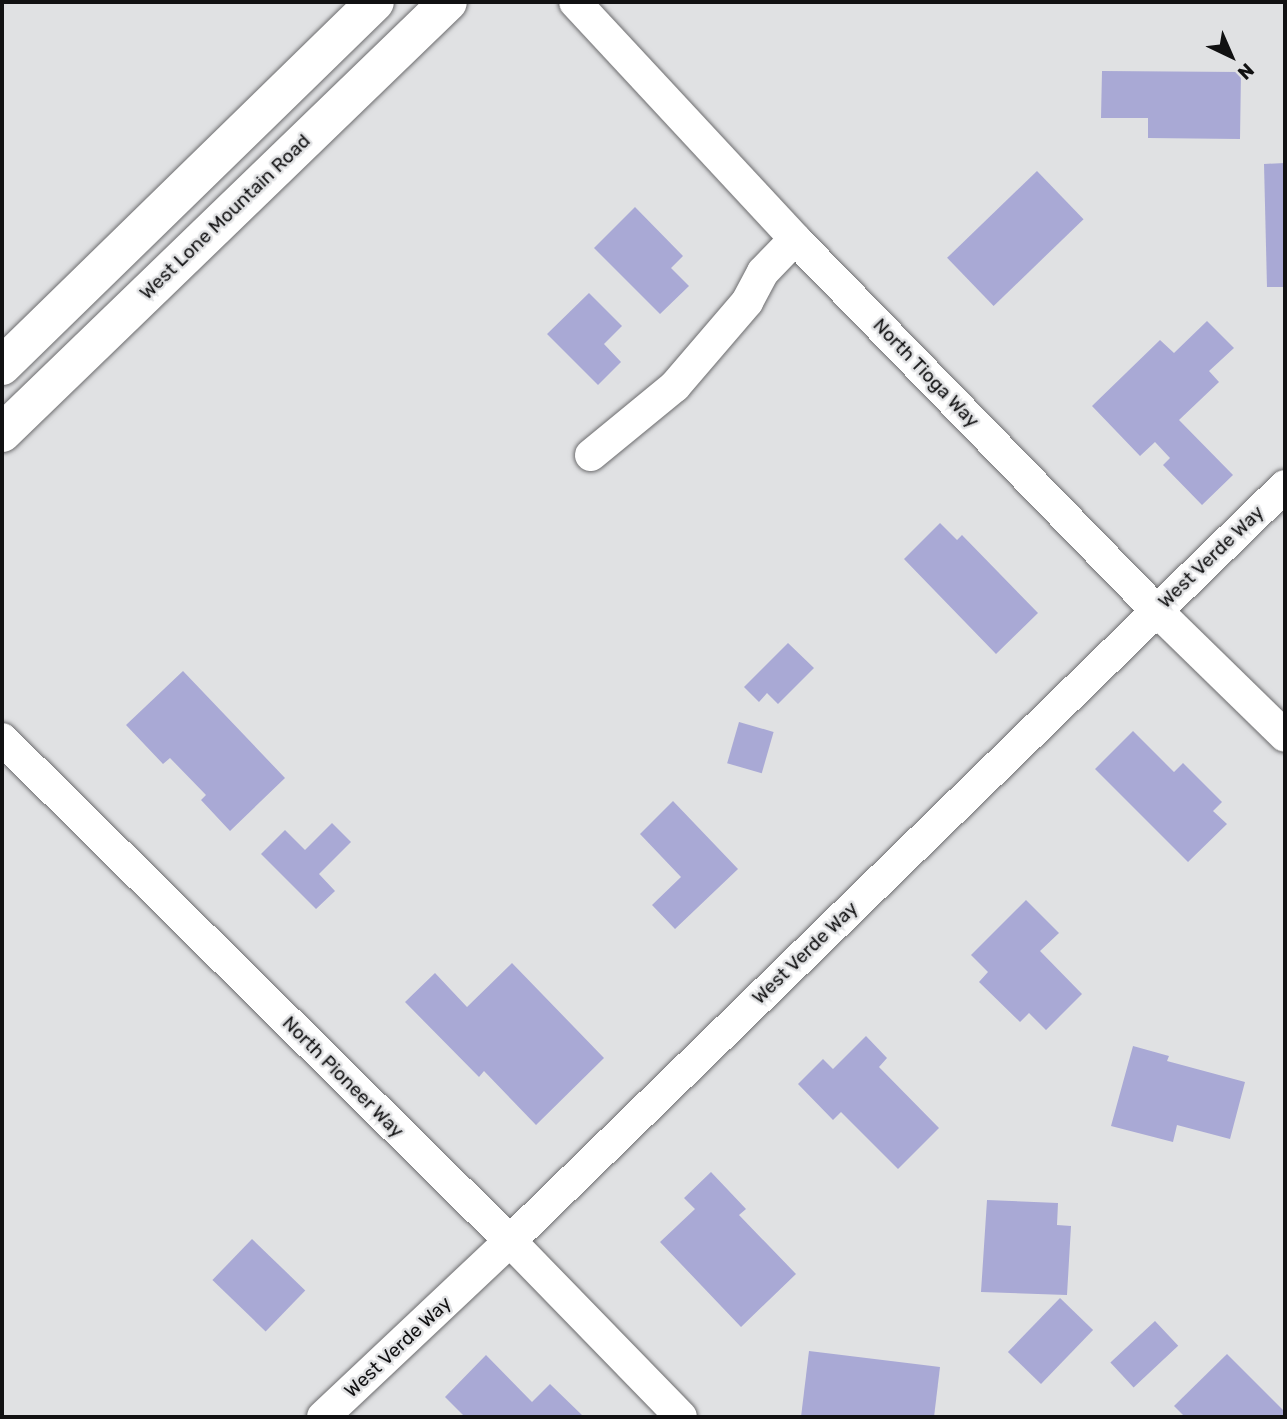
<!DOCTYPE html>
<style>
body{margin:0}
#map{position:relative;width:1287px;height:1419px;overflow:hidden;background:#e0e1e3;font-family:Rubik,sans-serif}
div>[style]{position:absolute}
.building>*{inset:0;background:#a9a9d5;transform-origin:0 0}
.roads{filter:drop-shadow(0 0 2px #6c6c6e) drop-shadow(0 0 2px #6c6c6e)}
.minor>*{height:32px;margin:-16px;padding:0 16px;transform-origin:16px;border-radius:16px;background:#fff}
.major>*{height:38px;margin:-19px;padding:0 19px;transform-origin:19px;border-radius:19px;background:#fff}
span{translate:-50% -50%;white-space:nowrap;text-align:center;line-height:1.15;-webkit-text-stroke:5px #e0e1e3;paint-order:stroke}
.street-label{font-size:19px;color:#111112}
.frame{position:absolute;inset:0;border:4px solid #111112;pointer-events:none}
.north{position:absolute;left:1196px;top:21px;width:70px;height:70px;-webkit-text-stroke:5px #e0e1e3;paint-order:stroke;rotate:136deg;font-size:19px;font-weight:700;line-height:28px;text-align:center;color:#111112}
.north::after{content:'';display:block;margin:auto;width:24px;height:32px;background:#111112;clip-path:polygon(50% 0,100% 100%,50% 72%,0 100%)}
</style>
<div id="map">
<div class="building">
<div style="clip-path:polygon(1102px 71px,1241px 72px,1240px 139px,1148px 138px,1148px 118px,1101px 118px)"></div>
<div style="clip-path:polygon(1285px 163px,1285px 287px,1267px 287px,1264px 164px)"></div>
<div style="left:1037px;top:171px;width:67px;height:125px;rotate:46deg"></div>
<div style="clip-path:polygon(635px 207px,683px 256px,671px 268px,689px 286px,660px 314px,594px 248px)"></div>
<div style="clip-path:polygon(589px 293px,622px 326px,604px 344px,621px 362px,598px 385px,547px 334px)"></div>
<div style="clip-path:polygon(1207px 321px,1234px 348px,1209px 371px,1219px 382px,1179px 420px,1233px 475px,1202px 505px,1163px 465px,1170px 458px,1155px 442px,1140px 456px,1092px 406px,1160px 340px,1174px 353px)"></div>
<div style="clip-path:polygon(940px 523px,957px 540px,962px 535px,1038px 613px,996px 654px,904px 559px)"></div>
<div style="clip-path:polygon(788px 643px,814px 668px,778px 704px,767px 693px,759px 702px,744px 687px)"></div>
<div style="clip-path:polygon(183px 671px,285px 778px,230px 831px,201px 800px,206px 795px,170px 758px,163px 764px,126px 725px)"></div>
<div style="left:739px;top:722px;width:36px;height:43px;rotate:16deg"></div>
<div style="clip-path:polygon(1133px 731px,1174px 772px,1183px 763px,1222px 802px,1213px 811px,1227px 824px,1188px 862px,1095px 769px)"></div>
<div style="clip-path:polygon(673px 801px,738px 869px,675px 929px,652px 905px,681px 877px,640px 834px)"></div>
<div style="clip-path:polygon(332px 823px,351px 842px,319px 874px,335px 891px,316px 909px,261px 854px,285px 830px,305px 850px)"></div>
<div style="clip-path:polygon(1026px 900px,1059px 933px,1040px 951px,1082px 994px,1046px 1030px,1029px 1013px,1020px 1022px,979px 982px,988px 972px,971px 955px)"></div>
<div style="clip-path:polygon(512px 963px,604px 1058px,536px 1125px,484px 1071px,479px 1077px,405px 1002px,435px 973px,467px 1007px)"></div>
<div style="clip-path:polygon(866px 1036px,887px 1058px,879px 1067px,939px 1128px,898px 1169px,841px 1112px,833px 1120px,798px 1084px,823px 1059px,833px 1069px)"></div>
<div style="clip-path:polygon(1133px 1046px,1169px 1056px,1167px 1061px,1245px 1082px,1230px 1139px,1177px 1125px,1173px 1142px,1111px 1126px)"></div>
<div style="clip-path:polygon(711px 1172px,746px 1209px,739px 1215px,796px 1274px,741px 1327px,660px 1242px,695px 1209px,684px 1198px)"></div>
<div style="clip-path:polygon(987px 1200px,1058px 1203px,1057px 1225px,1071px 1226px,1067px 1295px,981px 1292px)"></div>
<div style="left:252px;top:1239px;width:74px;height:57px;rotate:44deg"></div>
<div style="left:1060px;top:1298px;width:46px;height:75px;rotate:44deg"></div>
<div style="left:1155px;top:1321px;width:34px;height:61px;rotate:47deg"></div>
<div style="clip-path:polygon(809px 1351px,940px 1367px,934px 1417px,801px 1417px)"></div>
<div style="clip-path:polygon(1227px 1354px,1285px 1412px,1285px 1417px,1185px 1417px,1174px 1406px)"></div>
<div style="clip-path:polygon(486px 1355px,532px 1402px,550px 1384px,584px 1417px,465px 1417px,445px 1397px)"></div>
</div>
<div class="roads">
<div class="minor">
<div style="left:575px;top:2px;width:323px;rotate:47.1deg"></div>
<div style="left:795px;top:239px;width:518px;rotate:45.78deg"></div>
<div style="left:1156px;top:610px;width:180px;rotate:44.3deg"></div>
<div style="left:591px;top:455px;width:109px;rotate:-39.4deg"></div>
<div style="left:675px;top:386px;width:111px;rotate:-49.4deg"></div>
<div style="left:747px;top:302px;width:34px;rotate:-62deg"></div>
<div style="left:763px;top:272px;width:46px;rotate:-45.9deg"></div>
<div style="left:2px;top:739px;width:714px;rotate:44.66deg"></div>
<div style="left:510px;top:1241px;width:245px;rotate:45.8deg"></div>
<div style="left:323px;top:1417px;width:257px;rotate:-43.3deg"></div>
<div style="left:510px;top:1241px;width:1082px;rotate:-44.25deg"></div>
</div>
<div class="major">
<div style="left:2px;top:366px;width:521px;rotate:-44.3deg"></div>
<div style="left:2px;top:433px;width:620px;rotate:-44.02deg"></div>
</div>
</div>
<div class="street-label">
<span style="left:225px;top:217px;rotate:-44deg">West Lone Mountain Road</span>
<span style="left:926px;top:373px;rotate:46deg">North Tioga Way</span>
<span style="left:1211px;top:557px;rotate:-44deg">West Verde Way</span>
<span style="left:805px;top:953px;rotate:-44deg">West Verde Way</span>
<span style="left:343px;top:1077px;rotate:45deg">North Pioneer Way</span>
<span style="left:398px;top:1347px;rotate:-43deg">West Verde Way</span>
</div>
<div class="frame"></div>
<div class="north">N</div>
</div>
